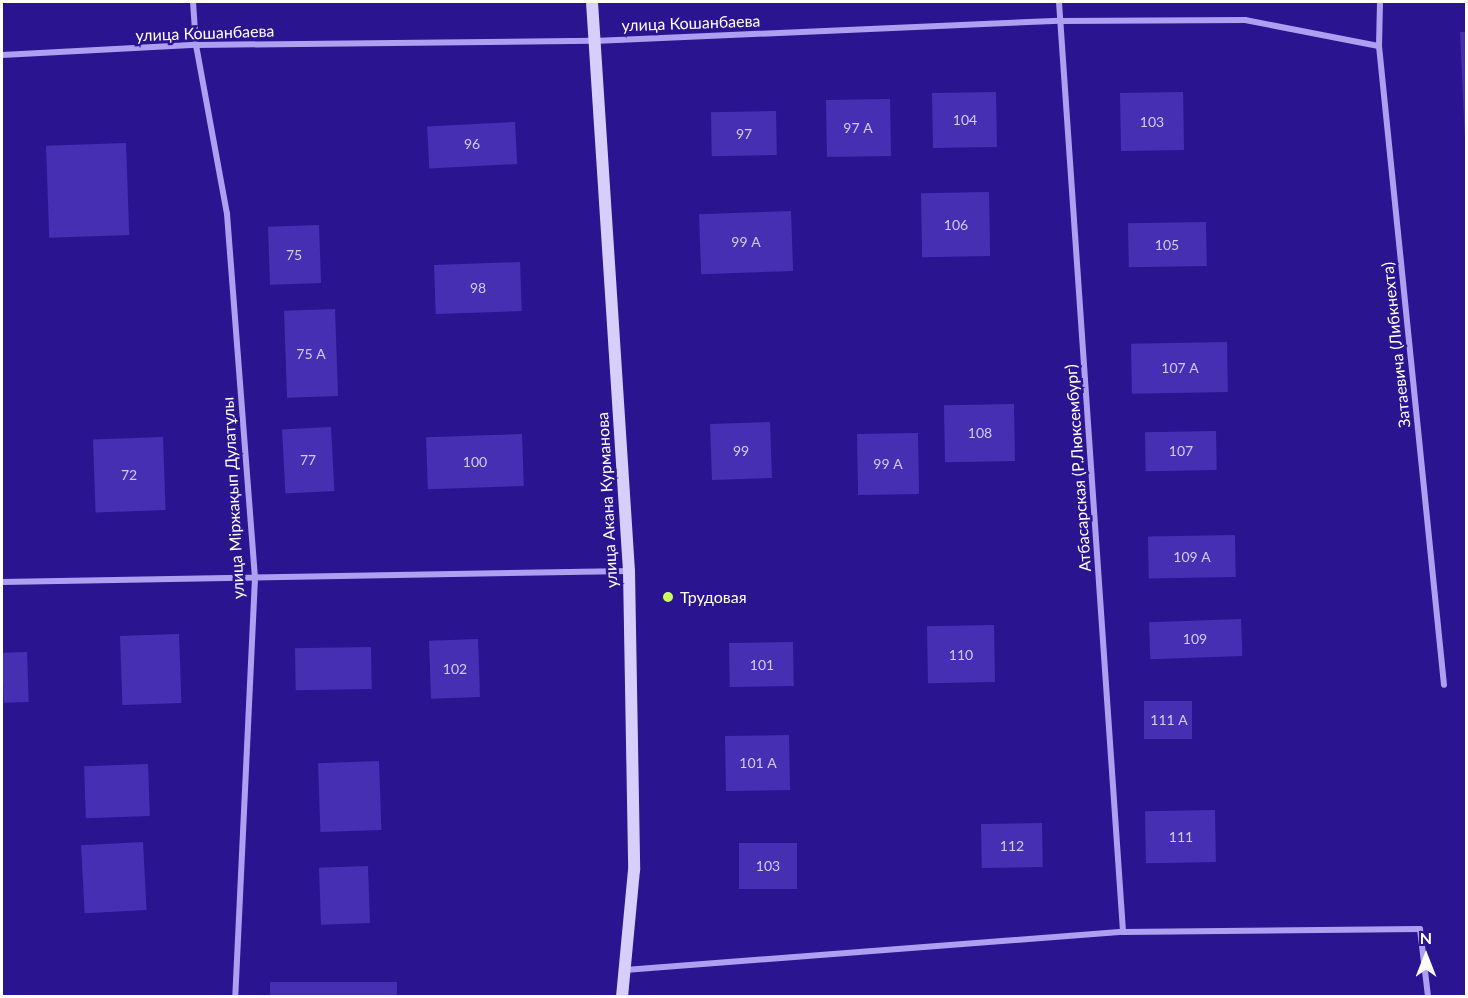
<!DOCTYPE html>
<meta charset="utf-8">
<style>
body{margin:0}
#map{position:relative;width:1468px;height:998px;overflow:hidden;background:#2b1490;font-family:Lato,sans-serif}
div>[style]{position:absolute}
.building>*{inset:0;background:#472fb4;transform-origin:0 0}
.street>*{height:6px;margin:-3px;padding:0 3px;transform-origin:3px;border-radius:3px;background:#aea0f1}
.secondary>*{height:12px;margin:-6px;padding:0 6px;transform-origin:6px;border-radius:6px;background:#d7cefc}
.dots>*{width:16px;height:16px;translate:-50% -50%;box-sizing:border-box;border:3px solid #2b1490;border-radius:50%}
span{translate:-50% -50%;white-space:nowrap;text-align:center;line-height:1.15;-webkit-text-stroke:5px #2b1490;paint-order:stroke}
.number-label{font-size:14px;color:#d1cbec}
.number-label span{-webkit-text-stroke-width:0}
.street-label{font-size:16px;color:#fff}
.poi-label{font-size:16px;color:#fff}
.left{translate:0 -50%;text-align:left}
.frame{position:absolute;inset:0;border:3px solid #fff;pointer-events:none}
.north{position:absolute;left:1396px;top:926px;width:60px;height:60px;-webkit-text-stroke:4px #2b1490;paint-order:stroke;rotate:0deg;font-size:16px;font-weight:700;line-height:24px;text-align:center;color:#fff}
.north::after{content:'';display:block;margin:auto;width:21px;height:27px;background:#fff;clip-path:polygon(50% 0,100% 100%,50% 72%,0 100%)}
</style>
<div id="map">
<div class="building">
<div style="clip-path:polygon(1460px 32px,1466px 32px,1466px 140px,1465px 140px)"></div>
<div style="left:996px;top:92px;width:55px;height:64px;rotate:89deg"></div>
<div style="left:1183px;top:92px;width:58px;height:63px;rotate:89deg"></div>
<div style="left:890px;top:99px;width:57px;height:64px;rotate:89deg"></div>
<div style="left:776px;top:111px;width:44px;height:65px;rotate:89deg"></div>
<div style="left:515px;top:122px;width:42px;height:88px;rotate:87deg"></div>
<div style="left:126px;top:143px;width:92px;height:80px;rotate:88deg"></div>
<div style="left:989px;top:192px;width:64px;height:68px;rotate:89deg"></div>
<div style="left:791px;top:211px;width:60px;height:92px;rotate:88deg"></div>
<div style="left:1206px;top:222px;width:44px;height:78px;rotate:89deg"></div>
<div style="left:319px;top:225px;width:58px;height:51px;rotate:88deg"></div>
<div style="left:520px;top:262px;width:49px;height:86px;rotate:88deg"></div>
<div style="left:335px;top:309px;width:87px;height:51px;rotate:88deg"></div>
<div style="left:1227px;top:342px;width:50px;height:96px;rotate:89deg"></div>
<div style="left:1014px;top:404px;width:57px;height:70px;rotate:89deg"></div>
<div style="left:770px;top:422px;width:56px;height:60px;rotate:88deg"></div>
<div style="left:331px;top:427px;width:64px;height:49px;rotate:87deg"></div>
<div style="left:1216px;top:431px;width:39px;height:71px;rotate:89deg"></div>
<div style="left:918px;top:433px;width:61px;height:61px;rotate:89deg"></div>
<div style="left:522px;top:434px;width:52px;height:96px;rotate:88deg"></div>
<div style="left:163px;top:437px;width:73px;height:70px;rotate:88deg"></div>
<div style="left:1235px;top:535px;width:42px;height:87px;rotate:89deg"></div>
<div style="left:1241px;top:619px;width:37px;height:92px;rotate:88deg"></div>
<div style="left:994px;top:625px;width:57px;height:67px;rotate:89deg"></div>
<div style="left:179px;top:634px;width:69px;height:59px;rotate:88deg"></div>
<div style="left:478px;top:639px;width:58px;height:49px;rotate:88deg"></div>
<div style="left:793px;top:642px;width:44px;height:64px;rotate:89deg"></div>
<div style="left:371px;top:647px;width:42px;height:76px;rotate:89deg"></div>
<div style="left:27px;top:652px;width:50px;height:25px;rotate:88deg"></div>
<div style="left:1144px;top:701px;width:48px;height:38px"></div>
<div style="left:789px;top:735px;width:55px;height:64px;rotate:89deg"></div>
<div style="left:379px;top:761px;width:69px;height:61px;rotate:88deg"></div>
<div style="left:148px;top:764px;width:52px;height:64px;rotate:88deg"></div>
<div style="left:1215px;top:810px;width:52px;height:70px;rotate:89deg"></div>
<div style="left:1042px;top:823px;width:44px;height:61px;rotate:89deg"></div>
<div style="left:143px;top:842px;width:68px;height:62px;rotate:87deg"></div>
<div style="left:797px;top:843px;width:46px;height:58px;rotate:90deg"></div>
<div style="left:368px;top:866px;width:57px;height:49px;rotate:88deg"></div>
<div style="left:270px;top:982px;width:127px;height:14px"></div>
</div>
<div class="street">
<div style="left:193px;top:2px;width:43px;rotate:86deg"></div>
<div style="left:196px;top:45px;width:172px;rotate:79.6deg"></div>
<div style="left:227px;top:214px;width:365px;rotate:85.6deg"></div>
<div style="left:255px;top:578px;width:418px;rotate:92.7deg"></div>
<div style="left:1059px;top:2px;width:932px;rotate:86.06deg"></div>
<div style="left:1380px;top:2px;width:44px;rotate:91.3deg"></div>
<div style="left:1379px;top:46px;width:642px;rotate:84.19deg"></div>
<div style="left:2px;top:55px;width:194px;rotate:-3deg"></div>
<div style="left:196px;top:45px;width:398px;rotate:-0.6deg"></div>
<div style="left:594px;top:41px;width:466px;rotate:-2.5deg"></div>
<div style="left:1060px;top:21px;width:185px;rotate:-0.3deg"></div>
<div style="left:1245px;top:20px;width:136px;rotate:11deg"></div>
<div style="left:2px;top:582px;width:627px;rotate:-1.01deg"></div>
<div style="left:625px;top:970px;width:499px;rotate:-4.4deg"></div>
<div style="left:1123px;top:932px;width:297px;rotate:-0.6deg"></div>
<div style="left:1420px;top:929px;width:67px;rotate:83.2deg"></div>
</div>
<div class="secondary">
<div style="left:592px;top:2px;width:570px;rotate:86.28deg"></div>
<div style="left:629px;top:571px;width:299px;rotate:89deg"></div>
<div style="left:634px;top:870px;width:127px;rotate:95.4deg"></div>
</div>
<div class="dots">
<div style="left:668px;top:597px;background:#caff60"></div>
</div>
<div class="number-label">
<span style="left:965px;top:120px">104</span>
<span style="left:1152px;top:122px">103</span>
<span style="left:858px;top:128px">97 А</span>
<span style="left:744px;top:134px">97</span>
<span style="left:472px;top:144px">96</span>
<span style="left:956px;top:225px">106</span>
<span style="left:746px;top:242px">99 А</span>
<span style="left:1167px;top:245px">105</span>
<span style="left:294px;top:255px">75</span>
<span style="left:478px;top:288px">98</span>
<span style="left:311px;top:354px">75 А</span>
<span style="left:1180px;top:368px">107 А</span>
<span style="left:980px;top:433px">108</span>
<span style="left:741px;top:451px">99</span>
<span style="left:1181px;top:451px">107</span>
<span style="left:308px;top:460px">77</span>
<span style="left:475px;top:462px">100</span>
<span style="left:888px;top:464px">99 А</span>
<span style="left:129px;top:475px">72</span>
<span style="left:1192px;top:557px">109 А</span>
<span style="left:1195px;top:639px">109</span>
<span style="left:961px;top:655px">110</span>
<span style="left:762px;top:665px">101</span>
<span style="left:455px;top:669px">102</span>
<span style="left:1169px;top:720px">111 А</span>
<span style="left:758px;top:763px">101 А</span>
<span style="left:1181px;top:837px">111</span>
<span style="left:1012px;top:846px">112</span>
<span style="left:768px;top:866px">103</span>
</div>
<div class="street-label">
<span style="left:691px;top:23px;rotate:-2deg">улица Кошанбаева</span>
<span style="left:205px;top:33px;rotate:-2deg">улица Кошанбаева</span>
<span style="left:1396px;top:345px;rotate:-96deg">Затаевича (Либкнехта)</span>
<span style="left:1078px;top:468px;rotate:-94deg">Атбасарская (Р.Люксембург)</span>
<span style="left:233px;top:498px;rotate:-93deg">улица Міржақып Дулатұлы</span>
<span style="left:607px;top:500px;rotate:-93deg">улица Акана Курманова</span>
</div>
<div class="poi-label">
<span class="left" style="left:680px;top:597px">Трудовая</span>
</div>
<div class="frame"></div>
<div class="north">N</div>
</div>
